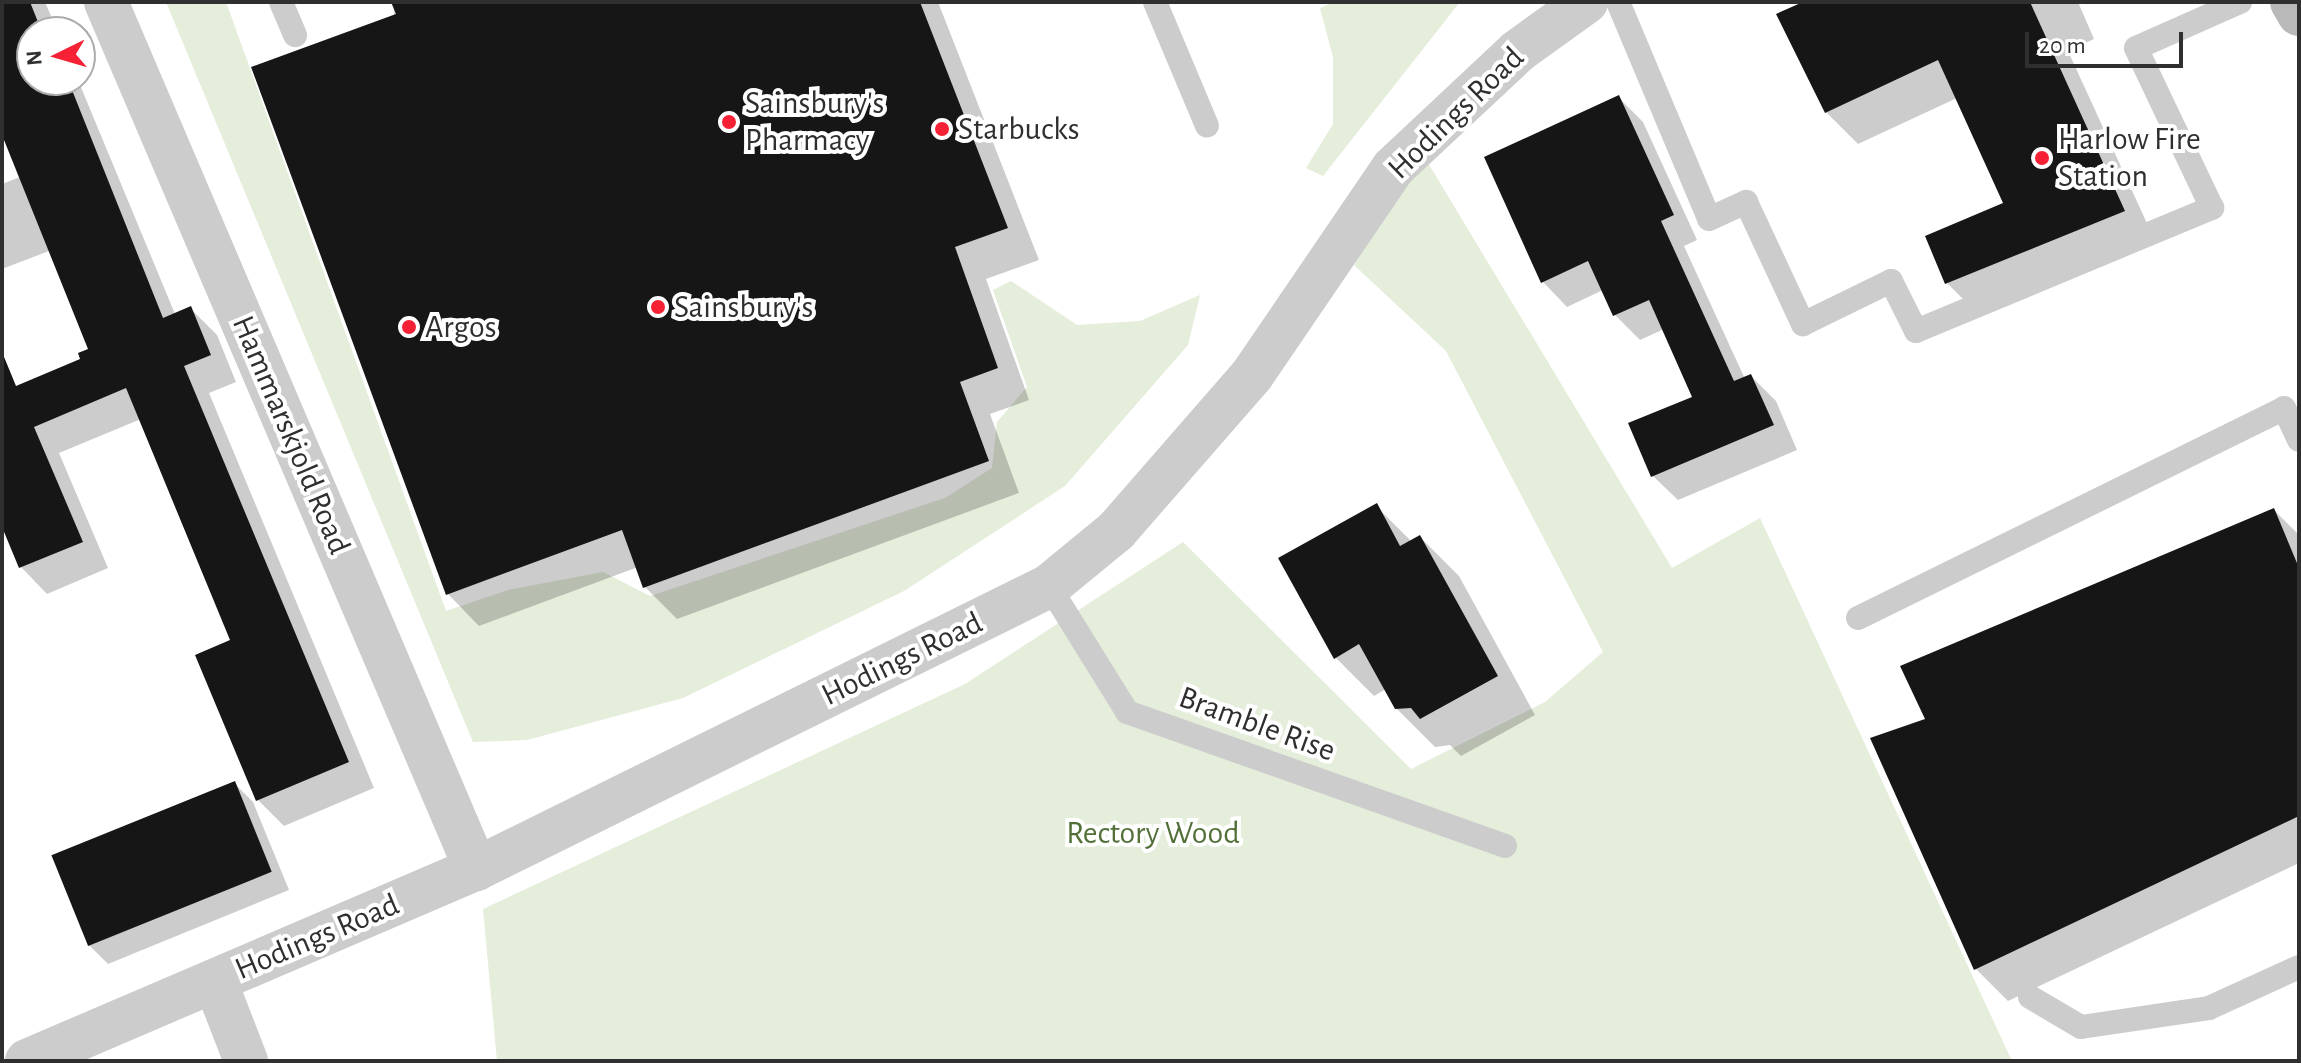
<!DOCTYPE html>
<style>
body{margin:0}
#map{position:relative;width:2301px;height:1063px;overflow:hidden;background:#fff;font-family:"Alegreya Sans",sans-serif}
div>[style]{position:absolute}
.green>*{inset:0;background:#e5eddb}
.shadow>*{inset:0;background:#0003}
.building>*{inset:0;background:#161616;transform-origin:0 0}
.lane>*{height:24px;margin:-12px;padding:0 12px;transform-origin:12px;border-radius:12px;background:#ccc}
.street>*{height:44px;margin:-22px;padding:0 22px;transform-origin:22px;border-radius:22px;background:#ccc}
.secondary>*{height:44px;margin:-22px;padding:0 22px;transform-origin:22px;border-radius:22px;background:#b9b9b9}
.dots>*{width:22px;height:22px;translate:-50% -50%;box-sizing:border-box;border:4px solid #fff;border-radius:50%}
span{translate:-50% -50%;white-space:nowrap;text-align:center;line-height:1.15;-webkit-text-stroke:8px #fff;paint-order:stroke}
.poi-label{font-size:32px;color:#2f2f2f}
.left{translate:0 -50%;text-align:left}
.street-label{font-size:32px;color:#2f2f2f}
.park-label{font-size:32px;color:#526f38}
.frame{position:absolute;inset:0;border:4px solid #2f2f2f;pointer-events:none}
.north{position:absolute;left:16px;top:16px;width:80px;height:80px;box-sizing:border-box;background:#fff;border:2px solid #acacac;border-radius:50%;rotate:265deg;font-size:22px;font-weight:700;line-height:32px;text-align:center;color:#2f2f2f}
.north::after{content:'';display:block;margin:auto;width:28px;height:36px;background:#f62134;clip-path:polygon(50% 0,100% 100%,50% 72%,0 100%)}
.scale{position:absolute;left:2025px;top:32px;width:158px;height:36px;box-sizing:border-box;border:4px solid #2f2f2f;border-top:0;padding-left:10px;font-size:24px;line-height:28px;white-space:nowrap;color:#2f2f2f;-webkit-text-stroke:6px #fff;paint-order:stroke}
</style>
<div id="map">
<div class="green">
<div style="clip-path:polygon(166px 2px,226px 2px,446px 611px,508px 590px,603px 572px,650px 596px,945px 498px,992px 468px,997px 422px,1027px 387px,993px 290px,1011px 281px,1077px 325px,1140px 321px,1200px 295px,1188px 345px,1065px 486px,904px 591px,683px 698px,527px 740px,473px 742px)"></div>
<div style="clip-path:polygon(1334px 2px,1460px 2px,1323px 176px,1306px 168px,1333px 124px,1333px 57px,1320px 8px)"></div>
<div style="clip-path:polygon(1422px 153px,1672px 568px,1760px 518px,2012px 1061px,497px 1061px,483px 909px,965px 684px,1183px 542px,1411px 769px,1545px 702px,1603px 652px,1446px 351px,1354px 265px)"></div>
</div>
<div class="shadow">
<div style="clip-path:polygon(2px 2px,45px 2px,58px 32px,32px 32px,32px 80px,78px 80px,175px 314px,190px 308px,217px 335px,236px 382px,209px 393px,374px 788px,284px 826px,258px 800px,233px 641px,141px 419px,59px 453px,108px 568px,47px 594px,21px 567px,2px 522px,2px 394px,83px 360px,91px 350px,49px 251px,2px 269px,2px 184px,20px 177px,2px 131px)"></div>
<div style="clip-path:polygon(393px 2px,938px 2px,1039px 260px,986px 279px,1029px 400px,990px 414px,1019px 493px,677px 619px,645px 587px,638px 567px,479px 626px,448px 594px)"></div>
<div style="clip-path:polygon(1808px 2px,2078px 2px,2094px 39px,2068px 51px,2156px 243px,1979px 315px,1947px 283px,2005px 204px,1957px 98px,1858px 144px,1826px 112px)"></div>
<div style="clip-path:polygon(1618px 97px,1643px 122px,1697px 240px,1684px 246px,1745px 379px,1751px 376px,1776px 401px,1797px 450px,1678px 500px,1653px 476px,1695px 398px,1664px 329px,1640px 340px,1615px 315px,1603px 290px,1567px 307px,1543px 282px)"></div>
<div style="clip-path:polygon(1376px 506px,1412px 542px,1420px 537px,1459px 576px,1535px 715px,1461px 756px,1450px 745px,1435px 747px,1396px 708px,1386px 689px,1374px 696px,1335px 657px)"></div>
<div style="clip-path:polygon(2274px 510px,2299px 535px,2299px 863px,2008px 1001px,1976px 969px,1927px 720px)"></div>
<div style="clip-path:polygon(234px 783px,253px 802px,289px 890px,108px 964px,89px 945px)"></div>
</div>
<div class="building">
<div style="clip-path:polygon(2px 2px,30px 2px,42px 32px,32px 32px,32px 80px,68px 80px,163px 318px,191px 306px,211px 355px,184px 366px,349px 762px,256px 801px,195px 655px,230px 640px,126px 388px,34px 427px,83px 542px,19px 568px,2px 527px,2px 352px,16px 386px,80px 359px,78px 353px,88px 349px,2px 135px)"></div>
<div style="clip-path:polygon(391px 2px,920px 2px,1008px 228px,955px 247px,998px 368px,960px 382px,989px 461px,643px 588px,622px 530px,446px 595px,251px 67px,396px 14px)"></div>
<div style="clip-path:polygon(1803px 2px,2030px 2px,2125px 211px,1945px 284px,1925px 236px,2003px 203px,1938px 60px,1825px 113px,1776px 14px)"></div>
<div style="clip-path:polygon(1619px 95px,1674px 215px,1661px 221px,1734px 381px,1751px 374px,1774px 425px,1651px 477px,1628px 423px,1692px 397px,1649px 300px,1613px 316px,1588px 261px,1541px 283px,1484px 157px)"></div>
<div style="clip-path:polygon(1377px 503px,1400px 546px,1420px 535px,1498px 676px,1420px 719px,1411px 708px,1395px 709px,1359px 644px,1334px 659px,1278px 558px)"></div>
<div style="clip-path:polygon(2274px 508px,2299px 568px,2299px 816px,1974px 970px,1870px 738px,1925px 719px,1900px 666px)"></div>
<div style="left:235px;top:781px;width:98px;height:198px;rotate:68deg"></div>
</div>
<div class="lane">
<div style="left:281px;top:2px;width:36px;rotate:67deg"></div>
<div style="left:1155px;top:2px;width:134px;rotate:67.2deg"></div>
<div style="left:1618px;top:2px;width:235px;rotate:67.2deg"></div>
<div style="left:1709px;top:219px;width:41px;rotate:-24.7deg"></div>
<div style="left:1746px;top:202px;width:135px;rotate:65deg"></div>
<div style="left:1803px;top:324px;width:98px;rotate:-26deg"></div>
<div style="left:1891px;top:281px;width:56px;rotate:63.4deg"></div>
<div style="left:1916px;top:331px;width:321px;rotate:-22.6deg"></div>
<div style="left:2212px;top:208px;width:177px;rotate:-115.4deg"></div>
<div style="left:2136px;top:48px;width:114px;rotate:-23.9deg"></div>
<div style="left:1049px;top:586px;width:148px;rotate:58.2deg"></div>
<div style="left:1127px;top:712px;width:401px;rotate:19.5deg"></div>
<div style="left:1858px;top:618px;width:475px;rotate:-26.2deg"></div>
<div style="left:2284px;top:408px;width:35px;rotate:65deg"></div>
<div style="left:2030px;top:997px;width:59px;rotate:30.5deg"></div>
<div style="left:2081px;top:1027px;width:129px;rotate:-8.4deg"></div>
<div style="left:2209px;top:1008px;width:99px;rotate:-24.5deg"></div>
</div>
<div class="street">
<div style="left:106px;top:2px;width:943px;rotate:66.89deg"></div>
<div style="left:215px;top:981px;width:86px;rotate:68.8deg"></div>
<div style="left:27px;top:1061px;width:488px;rotate:-23.2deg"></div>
<div style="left:476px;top:869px;width:639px;rotate:-26.28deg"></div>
<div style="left:1049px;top:586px;width:87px;rotate:-39.4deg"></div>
<div style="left:1116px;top:531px;width:207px;rotate:-48.9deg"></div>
<div style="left:1252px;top:375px;width:250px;rotate:-55.7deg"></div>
<div style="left:1393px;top:168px;width:171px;rotate:-43.1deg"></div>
<div style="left:1518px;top:51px;width:84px;rotate:-35.8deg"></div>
</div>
<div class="secondary">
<div style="left:2292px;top:2px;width:14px;rotate:60deg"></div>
</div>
<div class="dots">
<div style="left:729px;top:122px;background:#f62134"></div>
<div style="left:942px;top:129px;background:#f62134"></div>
<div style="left:2042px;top:158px;background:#f62134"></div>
<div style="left:658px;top:307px;background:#f62134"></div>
<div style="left:409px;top:327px;background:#f62134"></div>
</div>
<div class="poi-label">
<span class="left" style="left:745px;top:122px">Sainsbury's<br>Pharmacy</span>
<span class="left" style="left:958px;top:129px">Starbucks</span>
<span class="left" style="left:2058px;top:158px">Harlow Fire<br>Station</span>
<span class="left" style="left:674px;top:307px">Sainsbury's</span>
<span class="left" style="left:425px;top:327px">Argos</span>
</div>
<div class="street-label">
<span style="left:1456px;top:113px;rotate:-44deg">Hodings Road</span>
<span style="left:291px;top:435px;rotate:67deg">Hammarskjold Road</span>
<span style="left:902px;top:659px;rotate:-26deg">Hodings Road</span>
<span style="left:1257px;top:724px;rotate:20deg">Bramble Rise</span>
<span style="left:317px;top:937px;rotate:-23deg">Hodings Road</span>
</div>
<div class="park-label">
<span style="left:1153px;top:833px">Rectory Wood</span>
</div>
<div class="frame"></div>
<div class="north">N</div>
<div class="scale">20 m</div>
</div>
